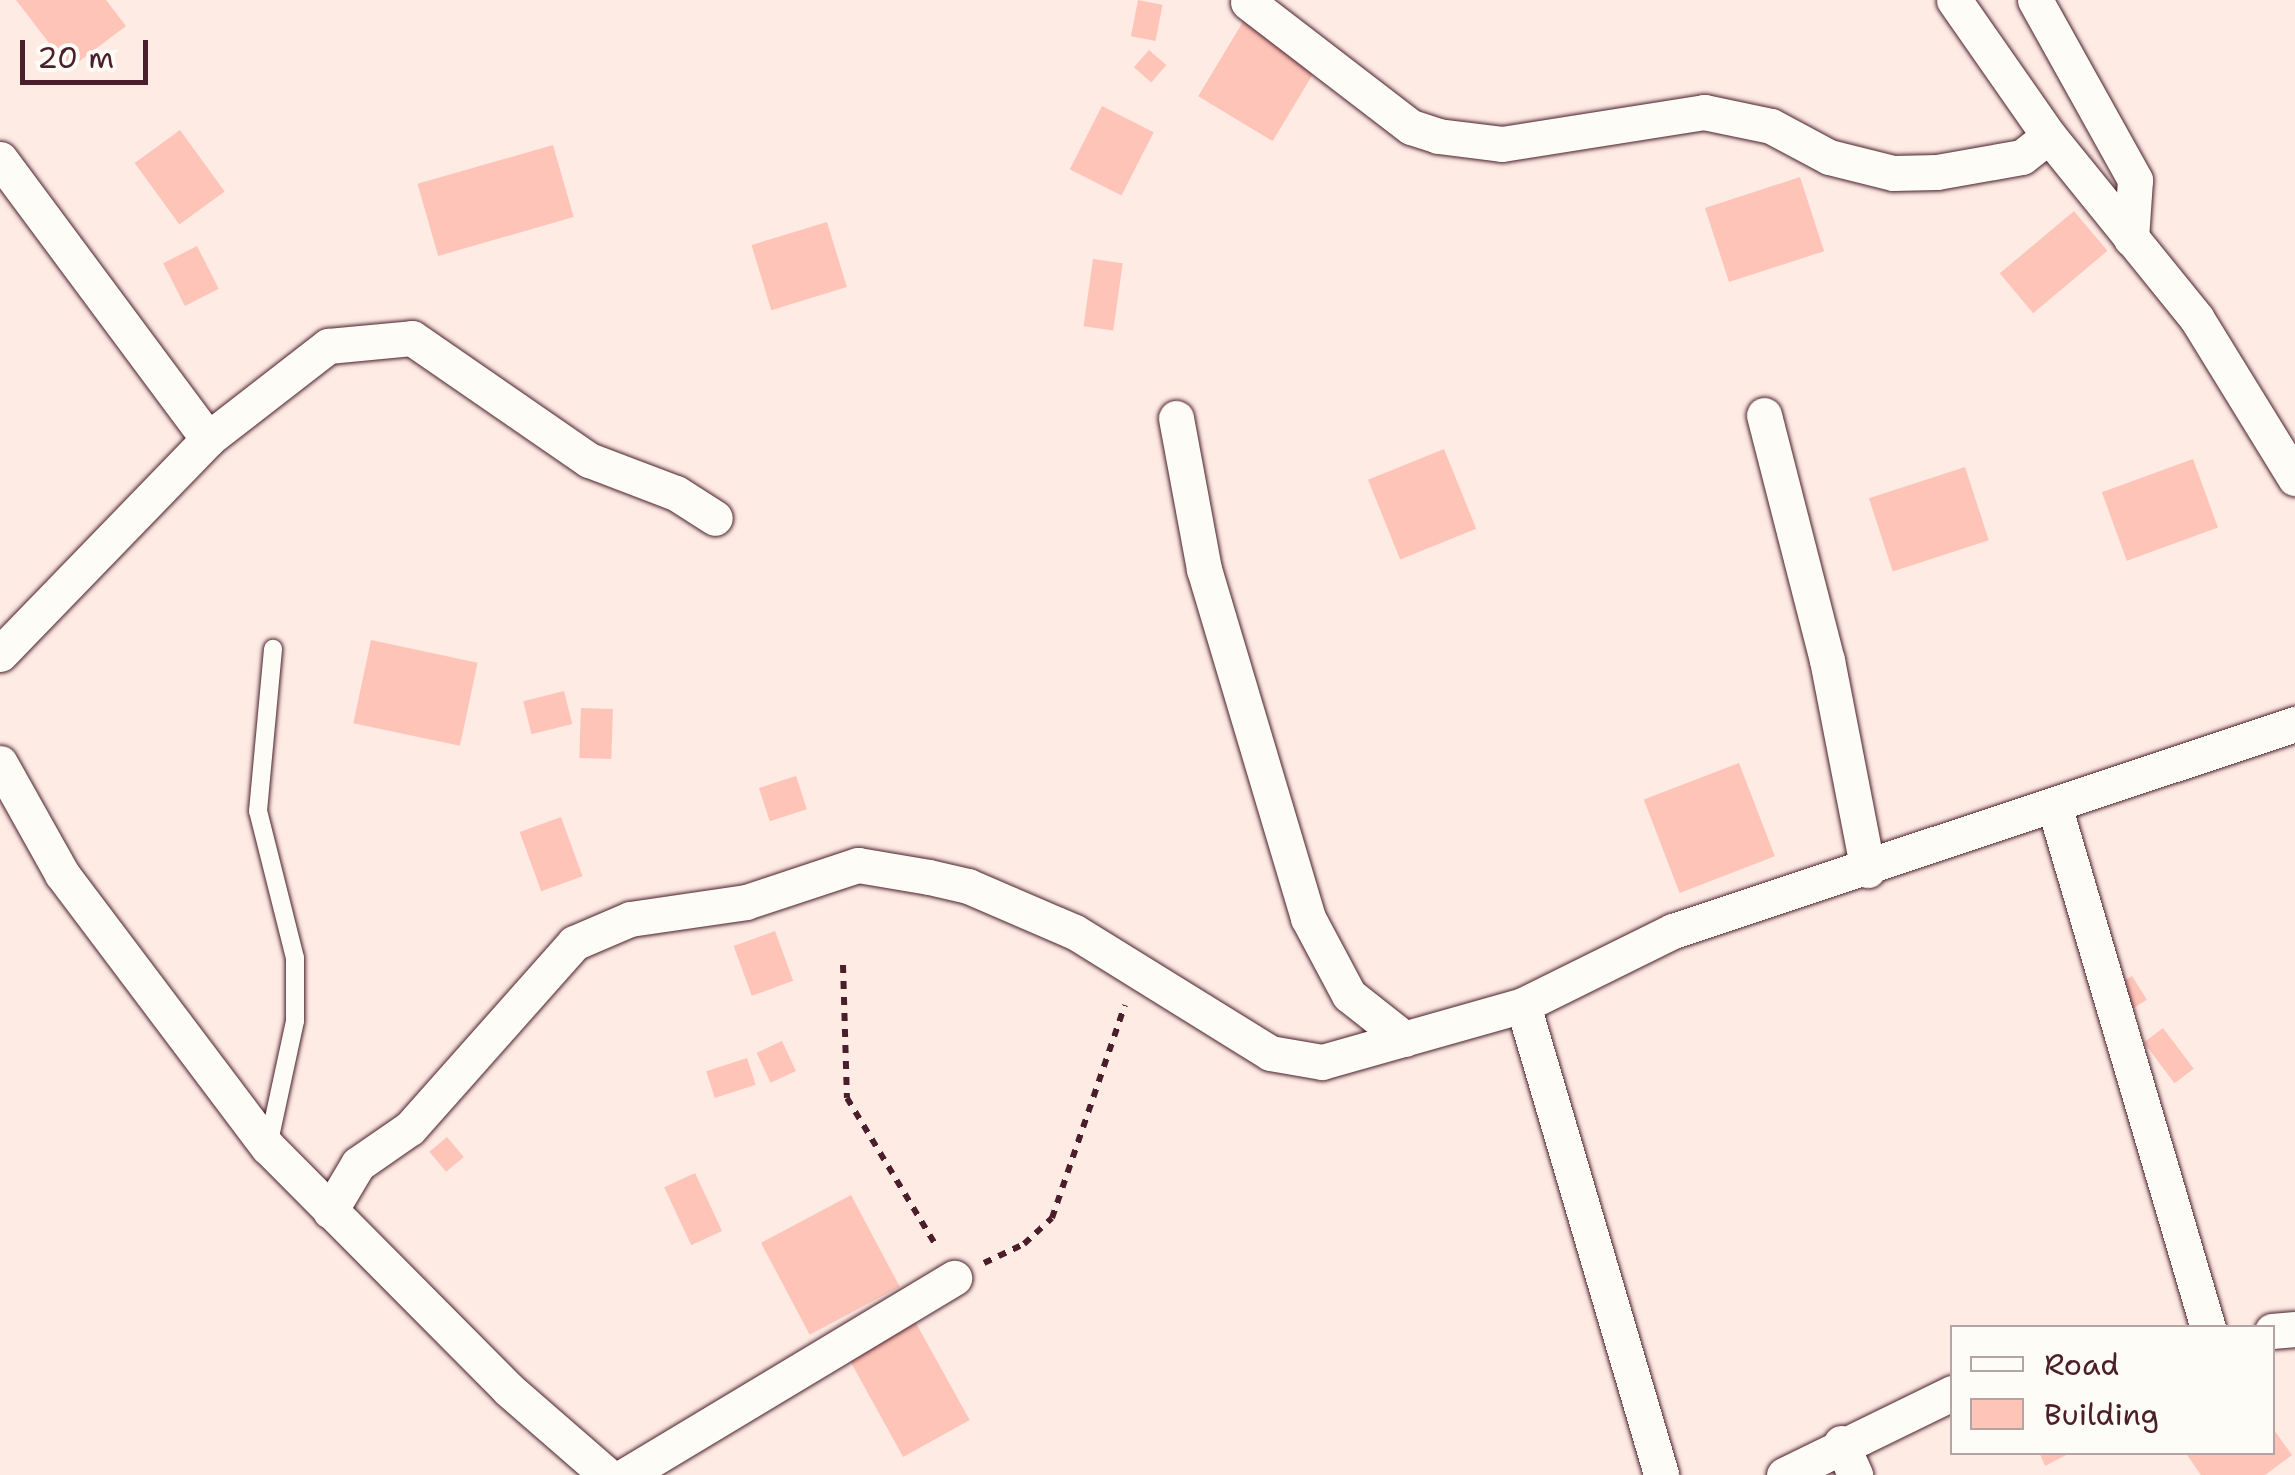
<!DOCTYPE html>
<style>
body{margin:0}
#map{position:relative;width:2295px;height:1475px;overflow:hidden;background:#feebe4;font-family:"Shantell Sans",sans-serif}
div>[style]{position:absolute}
.building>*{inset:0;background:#ffc4b8;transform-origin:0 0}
.path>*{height:6px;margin-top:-3px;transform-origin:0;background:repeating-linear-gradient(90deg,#4a1f2b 0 8px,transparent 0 16px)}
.roads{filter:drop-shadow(0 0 2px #4a1f2b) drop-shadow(0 0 2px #4a1f2b)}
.service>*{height:18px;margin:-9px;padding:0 9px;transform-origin:9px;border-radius:9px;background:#fdfcf7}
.minor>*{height:35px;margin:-17.5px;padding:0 17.5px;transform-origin:17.5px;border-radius:17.5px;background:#fdfcf7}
span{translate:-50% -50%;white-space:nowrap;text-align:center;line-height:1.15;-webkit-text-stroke:8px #fdfcf7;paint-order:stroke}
.legend{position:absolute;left:1950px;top:1325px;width:325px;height:130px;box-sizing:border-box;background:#fdfcf7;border:2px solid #b5a4a5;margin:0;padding:12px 18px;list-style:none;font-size:30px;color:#4a1f2b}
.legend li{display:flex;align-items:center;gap:20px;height:50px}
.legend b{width:50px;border:2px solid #b5a4a5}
.scale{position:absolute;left:20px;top:40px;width:128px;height:45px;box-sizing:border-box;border:5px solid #4a1f2b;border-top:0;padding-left:12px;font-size:30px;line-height:35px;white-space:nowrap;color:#4a1f2b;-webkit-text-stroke:8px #fdfcf7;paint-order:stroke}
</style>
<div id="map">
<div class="building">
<div style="clip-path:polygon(16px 0,106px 0,126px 26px,69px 69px)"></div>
<div style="left:1138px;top:0;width:25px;height:37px;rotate:11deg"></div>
<div style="left:1244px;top:20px;width:87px;height:89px;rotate:31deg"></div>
<div style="left:1149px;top:50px;width:23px;height:23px;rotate:41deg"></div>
<div style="left:1102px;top:106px;width:58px;height:71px;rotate:27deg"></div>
<div style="left:180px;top:130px;width:76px;height:56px;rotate:54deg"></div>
<div style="left:553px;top:145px;width:75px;height:141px;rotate:74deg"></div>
<div style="left:1800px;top:177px;width:78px;height:100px;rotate:72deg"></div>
<div style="left:2074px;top:211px;width:52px;height:97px;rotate:50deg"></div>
<div style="left:827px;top:222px;width:68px;height:79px;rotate:73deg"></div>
<div style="left:197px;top:246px;width:48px;height:38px;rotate:63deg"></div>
<div style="left:1093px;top:259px;width:30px;height:68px;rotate:8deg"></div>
<div style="left:1444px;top:449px;width:86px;height:82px;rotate:68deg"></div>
<div style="left:2193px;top:459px;width:73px;height:97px;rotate:70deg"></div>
<div style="left:1965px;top:467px;width:77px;height:101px;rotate:72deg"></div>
<div style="left:371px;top:640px;width:109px;height:85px;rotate:12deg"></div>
<div style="left:564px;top:691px;width:34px;height:42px;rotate:76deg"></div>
<div style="left:581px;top:708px;width:32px;height:50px;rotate:2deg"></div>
<div style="left:1739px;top:763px;width:100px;height:102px;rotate:69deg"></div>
<div style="left:796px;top:776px;width:35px;height:39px;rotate:72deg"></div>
<div style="left:561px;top:817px;width:63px;height:44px;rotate:70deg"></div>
<div style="left:775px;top:931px;width:53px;height:44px;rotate:70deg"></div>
<div style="left:2132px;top:976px;width:28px;height:17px;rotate:58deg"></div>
<div style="left:2163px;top:1028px;width:51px;height:24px;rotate:53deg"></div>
<div style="left:782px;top:1041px;width:33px;height:28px;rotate:65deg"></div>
<div style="left:747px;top:1058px;width:28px;height:43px;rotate:72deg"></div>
<div style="left:447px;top:1137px;width:26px;height:23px;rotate:50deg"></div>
<div style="left:695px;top:1173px;width:64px;height:34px;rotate:65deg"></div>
<div style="left:851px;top:1195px;width:104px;height:102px;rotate:62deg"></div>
<div style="left:912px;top:1316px;width:119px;height:76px;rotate:61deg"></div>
<div style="clip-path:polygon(2272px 1427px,2292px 1455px,2265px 1475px,2201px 1475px,2185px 1452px,2272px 1452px)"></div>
<div style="clip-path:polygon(2039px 1452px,2072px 1452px,2045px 1466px)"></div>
</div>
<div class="path">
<div style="left:843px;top:965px;width:133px;rotate:88.3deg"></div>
<div style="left:847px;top:1098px;width:170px;rotate:58.9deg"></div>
<div style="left:984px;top:1263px;width:44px;rotate:-25.4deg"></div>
<div style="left:1024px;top:1244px;width:38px;rotate:-43deg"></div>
<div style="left:1052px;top:1218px;width:225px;rotate:-71.1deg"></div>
</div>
<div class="roads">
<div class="service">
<div style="left:268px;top:1146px;width:128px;rotate:-77.8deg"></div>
<div style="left:295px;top:1021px;width:63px;rotate:-90deg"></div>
<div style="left:295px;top:958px;width:152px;rotate:-104.1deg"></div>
<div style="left:258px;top:811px;width:163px;rotate:-84.7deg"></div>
</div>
<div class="minor">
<div style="left:1954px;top:0;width:166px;rotate:55.1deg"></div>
<div style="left:2049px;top:136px;width:235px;rotate:51deg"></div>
<div style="left:2197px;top:319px;width:187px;rotate:58.4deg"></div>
<div style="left:2035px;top:0;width:206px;rotate:60.9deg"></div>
<div style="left:2135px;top:180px;width:59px;rotate:93.9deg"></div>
<div style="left:1248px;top:2px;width:205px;rotate:37.5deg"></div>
<div style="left:1411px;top:127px;width:28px;rotate:18deg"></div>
<div style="left:1438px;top:136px;width:64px;rotate:7.1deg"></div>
<div style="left:1502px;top:144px;width:205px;rotate:-9deg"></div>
<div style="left:1704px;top:112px;width:68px;rotate:11.8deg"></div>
<div style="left:1771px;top:126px;width:66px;rotate:28.1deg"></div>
<div style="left:1829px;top:157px;width:66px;rotate:14deg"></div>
<div style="left:1893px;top:173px;width:44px;rotate:-1.3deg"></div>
<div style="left:1937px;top:172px;width:86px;rotate:-10deg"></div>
<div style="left:2022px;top:157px;width:34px;rotate:-38deg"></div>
<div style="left:0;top:159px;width:349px;rotate:53.4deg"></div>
<div style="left:1764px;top:415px;width:253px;rotate:75.6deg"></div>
<div style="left:1827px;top:660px;width:214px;rotate:79deg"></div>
<div style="left:1176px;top:418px;width:154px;rotate:79.5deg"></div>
<div style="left:1204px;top:569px;width:364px;rotate:73.4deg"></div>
<div style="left:1308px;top:918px;width:87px;rotate:62deg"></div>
<div style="left:1349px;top:995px;width:71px;rotate:38.2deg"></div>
<div style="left:0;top:654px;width:299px;rotate:-45.9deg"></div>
<div style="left:208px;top:439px;width:152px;rotate:-37.8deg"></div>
<div style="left:328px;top:346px;width:84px;rotate:-5.4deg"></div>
<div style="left:412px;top:338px;width:215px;rotate:34.6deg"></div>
<div style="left:589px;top:460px;width:93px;rotate:20.8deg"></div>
<div style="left:676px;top:493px;width:46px;rotate:32.7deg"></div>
<div style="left:0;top:763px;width:127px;rotate:60.8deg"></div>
<div style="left:62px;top:874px;width:342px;rotate:53deg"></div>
<div style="left:268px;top:1147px;width:341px;rotate:45.2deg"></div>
<div style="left:508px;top:1389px;width:131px;rotate:41deg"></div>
<div style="left:2054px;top:805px;width:545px;rotate:73.59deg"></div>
<div style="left:1523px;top:1005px;width:490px;rotate:73.6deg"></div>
<div style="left:330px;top:1211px;width:55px;rotate:-59.2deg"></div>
<div style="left:358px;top:1164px;width:63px;rotate:-34.7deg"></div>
<div style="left:410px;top:1128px;width:247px;rotate:-48.4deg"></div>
<div style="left:574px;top:943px;width:61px;rotate:-23.2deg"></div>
<div style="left:630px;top:919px;width:117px;rotate:-8.3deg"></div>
<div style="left:746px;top:902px;width:118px;rotate:-18.3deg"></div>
<div style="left:858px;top:865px;width:72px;rotate:9.6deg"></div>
<div style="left:929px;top:877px;width:40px;rotate:13deg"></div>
<div style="left:968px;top:886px;width:116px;rotate:23.3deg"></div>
<div style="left:1075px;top:932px;width:229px;rotate:31.8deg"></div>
<div style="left:1270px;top:1053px;width:53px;rotate:9.8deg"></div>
<div style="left:1322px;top:1062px;width:209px;rotate:-15.8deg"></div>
<div style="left:1523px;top:1005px;width:167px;rotate:-26.3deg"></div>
<div style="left:1673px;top:931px;width:656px;rotate:-18.41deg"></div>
<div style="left:2272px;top:1331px;width:23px;rotate:-5deg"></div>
<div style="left:1841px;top:1443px;width:35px;rotate:66deg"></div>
<div style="left:626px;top:1475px;width:383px;rotate:-31deg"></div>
<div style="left:1784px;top:1475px;width:187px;rotate:-26deg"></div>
</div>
</div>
<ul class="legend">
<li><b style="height:12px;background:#fdfcf7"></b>Road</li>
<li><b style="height:28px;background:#ffc4b8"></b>Building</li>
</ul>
<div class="scale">20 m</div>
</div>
